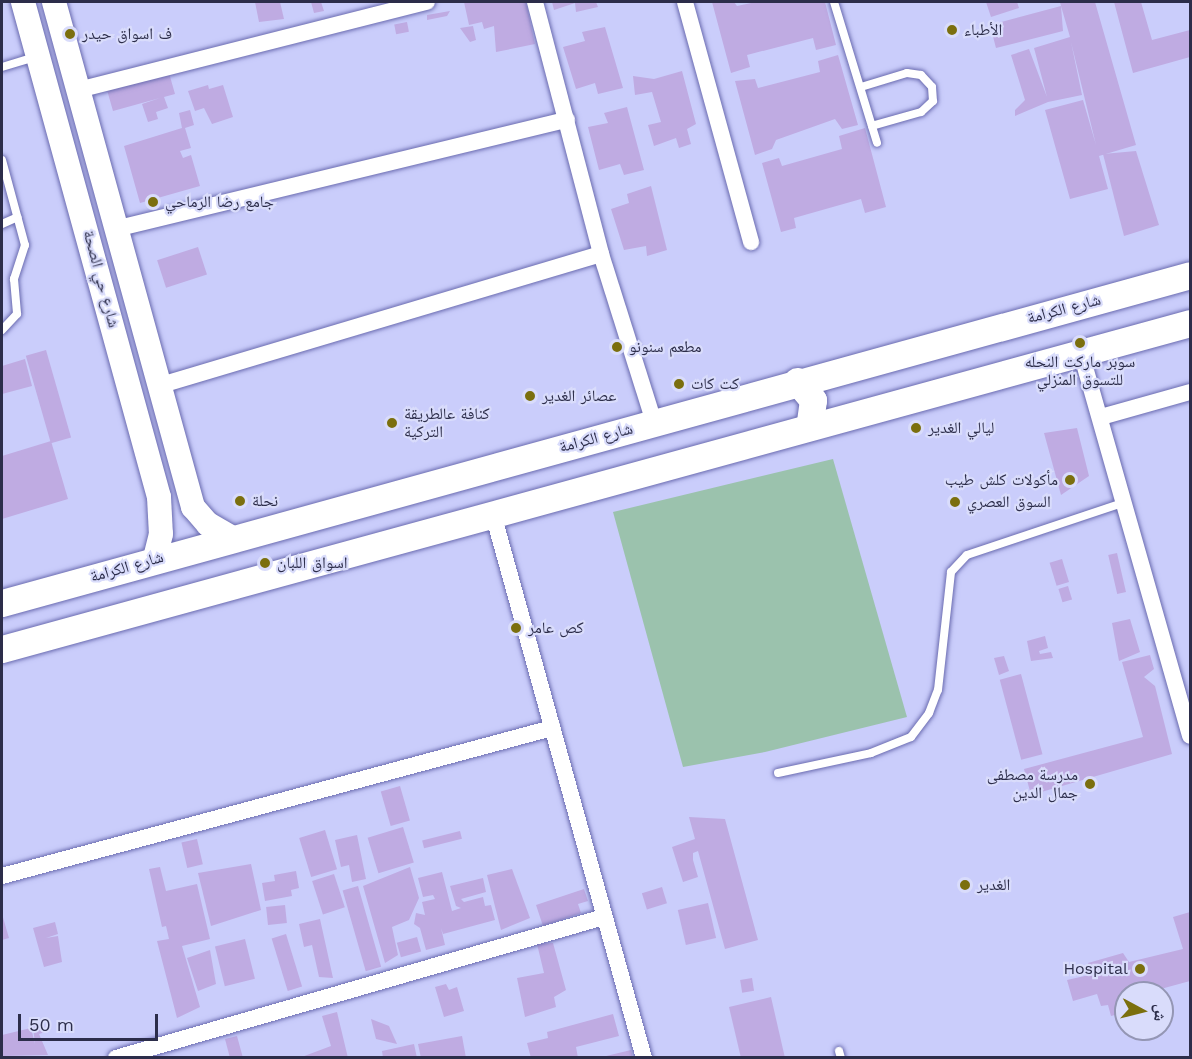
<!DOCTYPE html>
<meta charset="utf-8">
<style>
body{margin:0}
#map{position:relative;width:1192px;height:1059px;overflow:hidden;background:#cacdfb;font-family:"Work Sans","Noto Naskh Arabic",sans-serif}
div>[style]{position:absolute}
.green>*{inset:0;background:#9bc2ad}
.building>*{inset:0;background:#bfabe2;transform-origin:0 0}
.roads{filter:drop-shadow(0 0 2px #6a6bb0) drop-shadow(0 0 2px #6a6bb0)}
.lane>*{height:8px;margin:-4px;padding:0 4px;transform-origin:4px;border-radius:4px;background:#fff}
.street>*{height:16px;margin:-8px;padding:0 8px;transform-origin:8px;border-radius:8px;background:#fff}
.secondary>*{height:24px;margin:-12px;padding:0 12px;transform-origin:12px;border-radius:12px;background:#fff}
.primary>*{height:27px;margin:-13.5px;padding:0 13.5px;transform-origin:13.5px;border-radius:13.5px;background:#fff}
.dots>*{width:16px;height:16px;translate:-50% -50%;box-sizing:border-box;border:3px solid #d9dcfb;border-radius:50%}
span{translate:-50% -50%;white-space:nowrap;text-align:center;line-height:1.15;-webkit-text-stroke:4.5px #d9dcfb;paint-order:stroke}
.poi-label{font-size:16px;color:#2c2d4a}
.left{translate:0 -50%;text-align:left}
.right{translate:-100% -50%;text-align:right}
.street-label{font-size:16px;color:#2c2d4a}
.frame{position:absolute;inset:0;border:3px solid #2c2d4a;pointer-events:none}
.north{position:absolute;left:1114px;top:981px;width:60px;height:60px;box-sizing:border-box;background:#d9dcfb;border:2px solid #9496b4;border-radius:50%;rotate:97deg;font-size:16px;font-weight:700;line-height:24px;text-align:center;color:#2c2d4a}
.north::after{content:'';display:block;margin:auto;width:21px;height:27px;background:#7b6f0e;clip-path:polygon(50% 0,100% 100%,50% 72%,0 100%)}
.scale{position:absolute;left:18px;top:1014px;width:140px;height:27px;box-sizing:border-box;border:3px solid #2c2d4a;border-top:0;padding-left:8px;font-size:18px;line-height:21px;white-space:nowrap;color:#2c2d4a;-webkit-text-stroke:4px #d9dcfb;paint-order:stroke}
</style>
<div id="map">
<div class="green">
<div style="clip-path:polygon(833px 459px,907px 717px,765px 752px,683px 767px,613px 512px)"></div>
</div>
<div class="building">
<div style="clip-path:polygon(255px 2px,280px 2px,284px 19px,259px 22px)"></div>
<div style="clip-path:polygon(311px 2px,321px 2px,324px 11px,314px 13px)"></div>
<div style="clip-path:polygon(464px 2px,526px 2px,535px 44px,496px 52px,494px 26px,484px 29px,482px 22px,469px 25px)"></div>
<div style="clip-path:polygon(552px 2px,596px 2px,598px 7px,576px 12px,575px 3px,554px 10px)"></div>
<div style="clip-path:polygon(712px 2px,734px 2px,737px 6px,756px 2px,825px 2px,836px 45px,816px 50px,813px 38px,747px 55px,750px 67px,731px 73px)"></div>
<div style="clip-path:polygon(986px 2px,1017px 2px,1019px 8px,991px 17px)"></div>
<div style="clip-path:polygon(1060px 2px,1095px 2px,1136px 145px,1099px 156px,1108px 189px,1070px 199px,1045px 110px,1083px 100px,1096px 145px,1071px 42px,1082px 95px,1048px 102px,1015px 116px,1015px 110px,1025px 100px,1011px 55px,1029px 49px,1047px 97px,1034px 48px,1070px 37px,1061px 6px,1063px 31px,996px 48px,990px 25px,1061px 6px)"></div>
<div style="clip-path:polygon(1114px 2px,1141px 2px,1152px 40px,1190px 30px,1190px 57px,1133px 73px)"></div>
<div style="clip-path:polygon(450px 11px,447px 16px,427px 20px,427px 15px)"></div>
<div style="left:407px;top:22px;width:10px;height:13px;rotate:79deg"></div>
<div style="clip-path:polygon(473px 26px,476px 40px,470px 42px,460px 28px)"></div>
<div style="clip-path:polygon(605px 27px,623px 88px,598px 94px,595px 83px,576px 89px,563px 47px,585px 41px,582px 32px)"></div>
<div style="clip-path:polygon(838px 55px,858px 125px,842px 129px,835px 119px,776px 140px,772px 149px,755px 155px,735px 81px,755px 79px,758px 88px,820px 72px,818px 61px)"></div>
<div style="clip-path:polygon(682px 71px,696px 124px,687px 129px,691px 144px,679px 148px,676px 138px,654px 146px,648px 125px,661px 122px,652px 92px,635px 95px,633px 76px,654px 79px)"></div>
<div style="clip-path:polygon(169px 73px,175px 94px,164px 97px,168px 108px,156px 112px,158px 119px,148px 122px,142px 104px,160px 98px,113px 111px,107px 90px)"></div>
<div style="clip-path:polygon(208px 85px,209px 89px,223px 85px,233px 117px,212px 124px,204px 108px,195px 111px,188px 91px)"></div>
<div style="clip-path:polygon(627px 107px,644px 170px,624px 175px,620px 164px,599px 170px,588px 127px,608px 123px,604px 113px)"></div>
<div style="clip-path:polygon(190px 110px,194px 125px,185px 128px,191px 148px,180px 151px,183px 158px,191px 155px,200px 186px,140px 203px,124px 146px,182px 128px,179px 113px)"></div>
<div style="clip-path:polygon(865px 128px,886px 207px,865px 213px,861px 199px,794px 218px,796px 228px,781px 232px,762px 163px,779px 158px,782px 166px,842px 149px,839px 136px)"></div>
<div style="clip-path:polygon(1136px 151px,1159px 225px,1124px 236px,1103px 154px)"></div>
<div style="clip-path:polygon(651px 186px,667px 250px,647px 256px,646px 246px,624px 250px,611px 209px,629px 203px,627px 194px)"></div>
<div style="left:198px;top:247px;width:29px;height:43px;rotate:72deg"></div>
<div style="left:46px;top:350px;width:91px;height:21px;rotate:74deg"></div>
<div style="clip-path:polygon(25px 359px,32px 386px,2px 394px,2px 366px)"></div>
<div style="clip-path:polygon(1077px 428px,1089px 476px,1061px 495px,1044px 433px)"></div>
<div style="clip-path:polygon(51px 441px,68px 499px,2px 519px,2px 456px)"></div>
<div style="left:1117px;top:553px;width:40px;height:9px;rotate:77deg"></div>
<div style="left:1062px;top:559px;width:24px;height:13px;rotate:73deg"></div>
<div style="left:1068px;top:586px;width:14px;height:10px;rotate:73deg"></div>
<div style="clip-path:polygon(1130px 619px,1140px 652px,1119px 661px,1112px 623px)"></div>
<div style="clip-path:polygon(1045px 636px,1048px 648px,1039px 651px,1040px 654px,1051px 652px,1053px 658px,1031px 661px,1027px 641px)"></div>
<div style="clip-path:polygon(1150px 655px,1154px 669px,1144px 677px,1155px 686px,1172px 754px,1031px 795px,1024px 769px,1143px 737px,1122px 662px)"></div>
<div style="clip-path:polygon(1004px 656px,1009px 671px,999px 675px,994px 658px)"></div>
<div style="left:1021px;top:674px;width:83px;height:22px;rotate:75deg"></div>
<div style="left:400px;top:786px;width:36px;height:20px;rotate:74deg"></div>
<div style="clip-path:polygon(689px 817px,725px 819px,758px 940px,725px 949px,698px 851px,693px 853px,693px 860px,698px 877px,683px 882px,672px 847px,695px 839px)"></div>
<div style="left:403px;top:827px;width:37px;height:37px;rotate:73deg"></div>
<div style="left:325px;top:830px;width:41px;height:27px;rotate:73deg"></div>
<div style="left:460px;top:831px;width:8px;height:39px;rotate:76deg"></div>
<div style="clip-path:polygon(357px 835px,366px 879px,352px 882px,349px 865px,341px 867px,335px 840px)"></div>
<div style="left:197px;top:839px;width:26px;height:16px;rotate:77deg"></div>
<div style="clip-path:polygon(251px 864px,261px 910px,211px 926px,198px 873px)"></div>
<div style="clip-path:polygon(160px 867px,166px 891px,197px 884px,210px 939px,182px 946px,200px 1007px,177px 1018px,157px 941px,169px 939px,166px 926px,162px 927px,149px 869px)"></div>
<div style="clip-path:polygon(410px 867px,419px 898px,409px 920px,392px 927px,398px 955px,385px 963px,363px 886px)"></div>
<div style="clip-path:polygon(512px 869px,530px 918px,501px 930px,487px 875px)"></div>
<div style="clip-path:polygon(296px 871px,299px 888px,291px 890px,292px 896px,265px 901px,262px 883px,275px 881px,274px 875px)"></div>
<div style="clip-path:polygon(442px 872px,452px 911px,461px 908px,456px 906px,450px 886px,483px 878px,486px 892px,461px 899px,464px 902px,483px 897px,485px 906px,491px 905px,495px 920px,443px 934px,441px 928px,445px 945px,426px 950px,420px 928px,414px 924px,416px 913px,425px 915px,422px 902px,435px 899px,433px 895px,423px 897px,418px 878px)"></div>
<div style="left:334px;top:874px;width:35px;height:23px;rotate:72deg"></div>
<div style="left:358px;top:886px;width:84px;height:16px;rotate:74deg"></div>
<div style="left:662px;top:887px;width:17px;height:21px;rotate:73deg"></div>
<div style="clip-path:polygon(584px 889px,588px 901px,578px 904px,581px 913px,543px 926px,536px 905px)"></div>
<div style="left:708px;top:903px;width:36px;height:31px;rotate:77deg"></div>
<div style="left:285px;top:905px;width:18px;height:19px;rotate:84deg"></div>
<div style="clip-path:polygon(1190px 912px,1190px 981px,1146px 993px,1126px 993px,1126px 1012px,1111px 1016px,1108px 1005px,1101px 1006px,1097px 994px,1073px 1001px,1067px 980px,1089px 975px,1088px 963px,1123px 953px,1129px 962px,1183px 949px,1173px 917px)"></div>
<div style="clip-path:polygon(2px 914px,9px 938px,2px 940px)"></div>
<div style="clip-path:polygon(320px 919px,333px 978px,319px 977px,312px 945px,304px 947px,299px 924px)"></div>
<div style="clip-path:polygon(55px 922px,58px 934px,46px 938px,58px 936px,62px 962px,44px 967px,33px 928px)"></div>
<div style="left:286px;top:934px;width:55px;height:15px;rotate:73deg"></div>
<div style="left:417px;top:937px;width:15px;height:21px;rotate:74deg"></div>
<div style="left:245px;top:939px;width:41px;height:31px;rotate:76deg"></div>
<div style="clip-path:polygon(553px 943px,566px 990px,554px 997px,556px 1007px,525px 1017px,517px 978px,544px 973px,537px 944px)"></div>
<div style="clip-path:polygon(210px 950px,216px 984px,198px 991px,187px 958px)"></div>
<div style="left:752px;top:978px;width:13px;height:12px;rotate:81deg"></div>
<div style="clip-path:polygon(446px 984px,449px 990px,457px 987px,464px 1011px,444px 1017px,435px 987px)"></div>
<div style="clip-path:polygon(771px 997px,785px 1058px,741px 1058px,729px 1007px)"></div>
<div style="clip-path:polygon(337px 1012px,348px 1058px,299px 1058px,331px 1046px,322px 1016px)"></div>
<div style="clip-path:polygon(613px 1014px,619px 1036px,576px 1047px,578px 1058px,531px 1058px,527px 1043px,548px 1038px,547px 1032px)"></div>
<div style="clip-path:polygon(371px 1019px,389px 1026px,397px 1044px,376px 1039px)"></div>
<div style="clip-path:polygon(44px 1024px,45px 1032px,39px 1034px,48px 1055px,3px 1056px,2px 1035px,31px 1028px,35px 1044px,33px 1027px)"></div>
<div style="clip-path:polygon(237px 1036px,243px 1058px,230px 1058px,225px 1039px)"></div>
<div style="clip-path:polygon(462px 1036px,466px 1058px,421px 1058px,418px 1044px)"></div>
<div style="clip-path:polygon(414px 1044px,417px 1058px,383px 1058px,382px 1051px)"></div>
<div style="clip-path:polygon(631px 1050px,633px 1058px,602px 1058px,602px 1057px)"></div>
</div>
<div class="roads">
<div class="lane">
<div style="left:834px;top:2px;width:147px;rotate:73deg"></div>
<div style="left:2px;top:67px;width:34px;rotate:-17deg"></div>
<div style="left:861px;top:87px;width:48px;rotate:-16.9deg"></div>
<div style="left:907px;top:73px;width:14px;rotate:8deg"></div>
<div style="left:921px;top:75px;width:16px;rotate:47deg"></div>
<div style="left:932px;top:87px;width:14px;rotate:86deg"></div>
<div style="left:933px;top:101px;width:16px;rotate:137deg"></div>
<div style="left:921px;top:112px;width:51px;rotate:164.1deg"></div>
<div style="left:2px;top:160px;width:88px;rotate:74.9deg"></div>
<div style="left:25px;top:245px;width:36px;rotate:108deg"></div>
<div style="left:14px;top:279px;width:35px;rotate:85deg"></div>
<div style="left:17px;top:314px;width:22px;rotate:133deg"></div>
<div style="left:2px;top:224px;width:17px;rotate:-24deg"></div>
<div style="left:778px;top:773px;width:95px;rotate:-12.1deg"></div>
<div style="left:871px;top:753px;width:43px;rotate:-21.8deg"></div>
<div style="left:911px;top:737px;width:30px;rotate:-53deg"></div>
<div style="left:929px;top:713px;width:25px;rotate:-69deg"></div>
<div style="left:938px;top:690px;width:119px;rotate:-83.7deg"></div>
<div style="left:951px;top:572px;width:23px;rotate:-47deg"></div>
<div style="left:967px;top:555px;width:167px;rotate:-18.5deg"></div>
<div style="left:839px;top:1051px;width:7px;rotate:74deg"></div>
</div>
<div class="street">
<div style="left:535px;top:2px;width:260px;rotate:75.3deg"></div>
<div style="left:601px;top:254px;width:176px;rotate:72.5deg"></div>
<div style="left:685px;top:2px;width:249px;rotate:74.6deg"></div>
<div style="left:78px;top:90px;width:360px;rotate:-14.2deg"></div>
<div style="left:115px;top:229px;width:465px;rotate:-13.6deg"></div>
<div style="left:1081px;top:353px;width:398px;rotate:74.1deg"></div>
<div style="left:158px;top:386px;width:462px;rotate:-16.6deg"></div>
<div style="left:1101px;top:417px;width:92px;rotate:-15.7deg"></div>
<div style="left:493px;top:514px;width:565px;rotate:74.49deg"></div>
<div style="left:2px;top:876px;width:570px;rotate:-15.06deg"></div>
<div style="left:116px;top:1058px;width:508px;rotate:-16.12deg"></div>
</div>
<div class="secondary">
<div style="left:23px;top:2px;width:513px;rotate:74.64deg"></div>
<div style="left:159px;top:497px;width:37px;rotate:87deg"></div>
<div style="left:161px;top:534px;width:25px;rotate:104deg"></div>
<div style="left:54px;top:2px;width:524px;rotate:74.61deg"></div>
<div style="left:193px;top:507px;width:23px;rotate:49deg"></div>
<div style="left:208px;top:524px;width:28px;rotate:30deg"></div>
</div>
<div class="primary">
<div style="left:797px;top:381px;width:25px;rotate:50deg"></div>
<div style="left:813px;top:400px;width:27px;rotate:98deg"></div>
<div style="left:2px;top:603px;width:1232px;rotate:-15.43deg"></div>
<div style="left:2px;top:649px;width:1232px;rotate:-15.34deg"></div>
</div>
</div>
<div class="dots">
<div style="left:952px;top:30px;background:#7b6f0e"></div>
<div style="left:70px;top:34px;background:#7b6f0e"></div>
<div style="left:153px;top:202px;background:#7b6f0e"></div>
<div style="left:1080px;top:343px;background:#7b6f0e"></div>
<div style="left:617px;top:347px;background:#7b6f0e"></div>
<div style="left:679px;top:384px;background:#7b6f0e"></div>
<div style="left:530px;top:396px;background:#7b6f0e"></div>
<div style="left:392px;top:423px;background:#7b6f0e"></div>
<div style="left:916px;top:428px;background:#7b6f0e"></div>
<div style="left:1070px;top:480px;background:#7b6f0e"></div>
<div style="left:240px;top:501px;background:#7b6f0e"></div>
<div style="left:955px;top:502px;background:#7b6f0e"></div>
<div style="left:265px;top:563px;background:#7b6f0e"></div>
<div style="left:516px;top:628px;background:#7b6f0e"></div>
<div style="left:1090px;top:784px;background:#7b6f0e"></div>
<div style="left:965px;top:885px;background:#7b6f0e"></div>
<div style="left:1140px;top:969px;background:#7b6f0e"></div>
</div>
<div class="poi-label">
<span class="left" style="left:964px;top:30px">الأطباء</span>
<span class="left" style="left:82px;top:34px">ف اسواق حيدر</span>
<span class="left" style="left:165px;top:202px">جامع رضا الرماحي</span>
<span class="left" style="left:629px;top:347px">مطعم سنونو</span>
<span style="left:1080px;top:371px">سوبر ماركت النحله<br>للتسوق المنزلي</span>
<span class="left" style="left:691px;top:384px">كت كات</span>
<span class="left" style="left:542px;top:396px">عصائر الغدير</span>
<span class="left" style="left:404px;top:423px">كنافة عالطريقة<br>التركية</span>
<span class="left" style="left:928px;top:428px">ليالي الغدير</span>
<span class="right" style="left:1058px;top:480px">مأكولات كلش طيب</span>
<span class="left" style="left:252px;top:501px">نحلة</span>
<span class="left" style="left:967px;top:502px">السوق العصري</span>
<span class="left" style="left:277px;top:563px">اسواق اللبان</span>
<span class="left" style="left:528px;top:628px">كص عامر</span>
<span class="right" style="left:1078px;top:784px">مدرسة مصطفى<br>جمال الدين</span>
<span class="left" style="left:977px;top:885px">الغدير</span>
<span class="right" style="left:1128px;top:969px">Hospital</span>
</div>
<div class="street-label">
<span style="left:101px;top:279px;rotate:75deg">شارع حي الصحة</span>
<span style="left:1064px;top:309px;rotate:-15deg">شارع الكرامة</span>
<span style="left:596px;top:438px;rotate:-15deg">شارع الكرامة</span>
<span style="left:127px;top:567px;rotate:-16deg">شارع الكرامة</span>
</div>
<div class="frame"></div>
<div class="north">ش</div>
<div class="scale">50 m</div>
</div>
